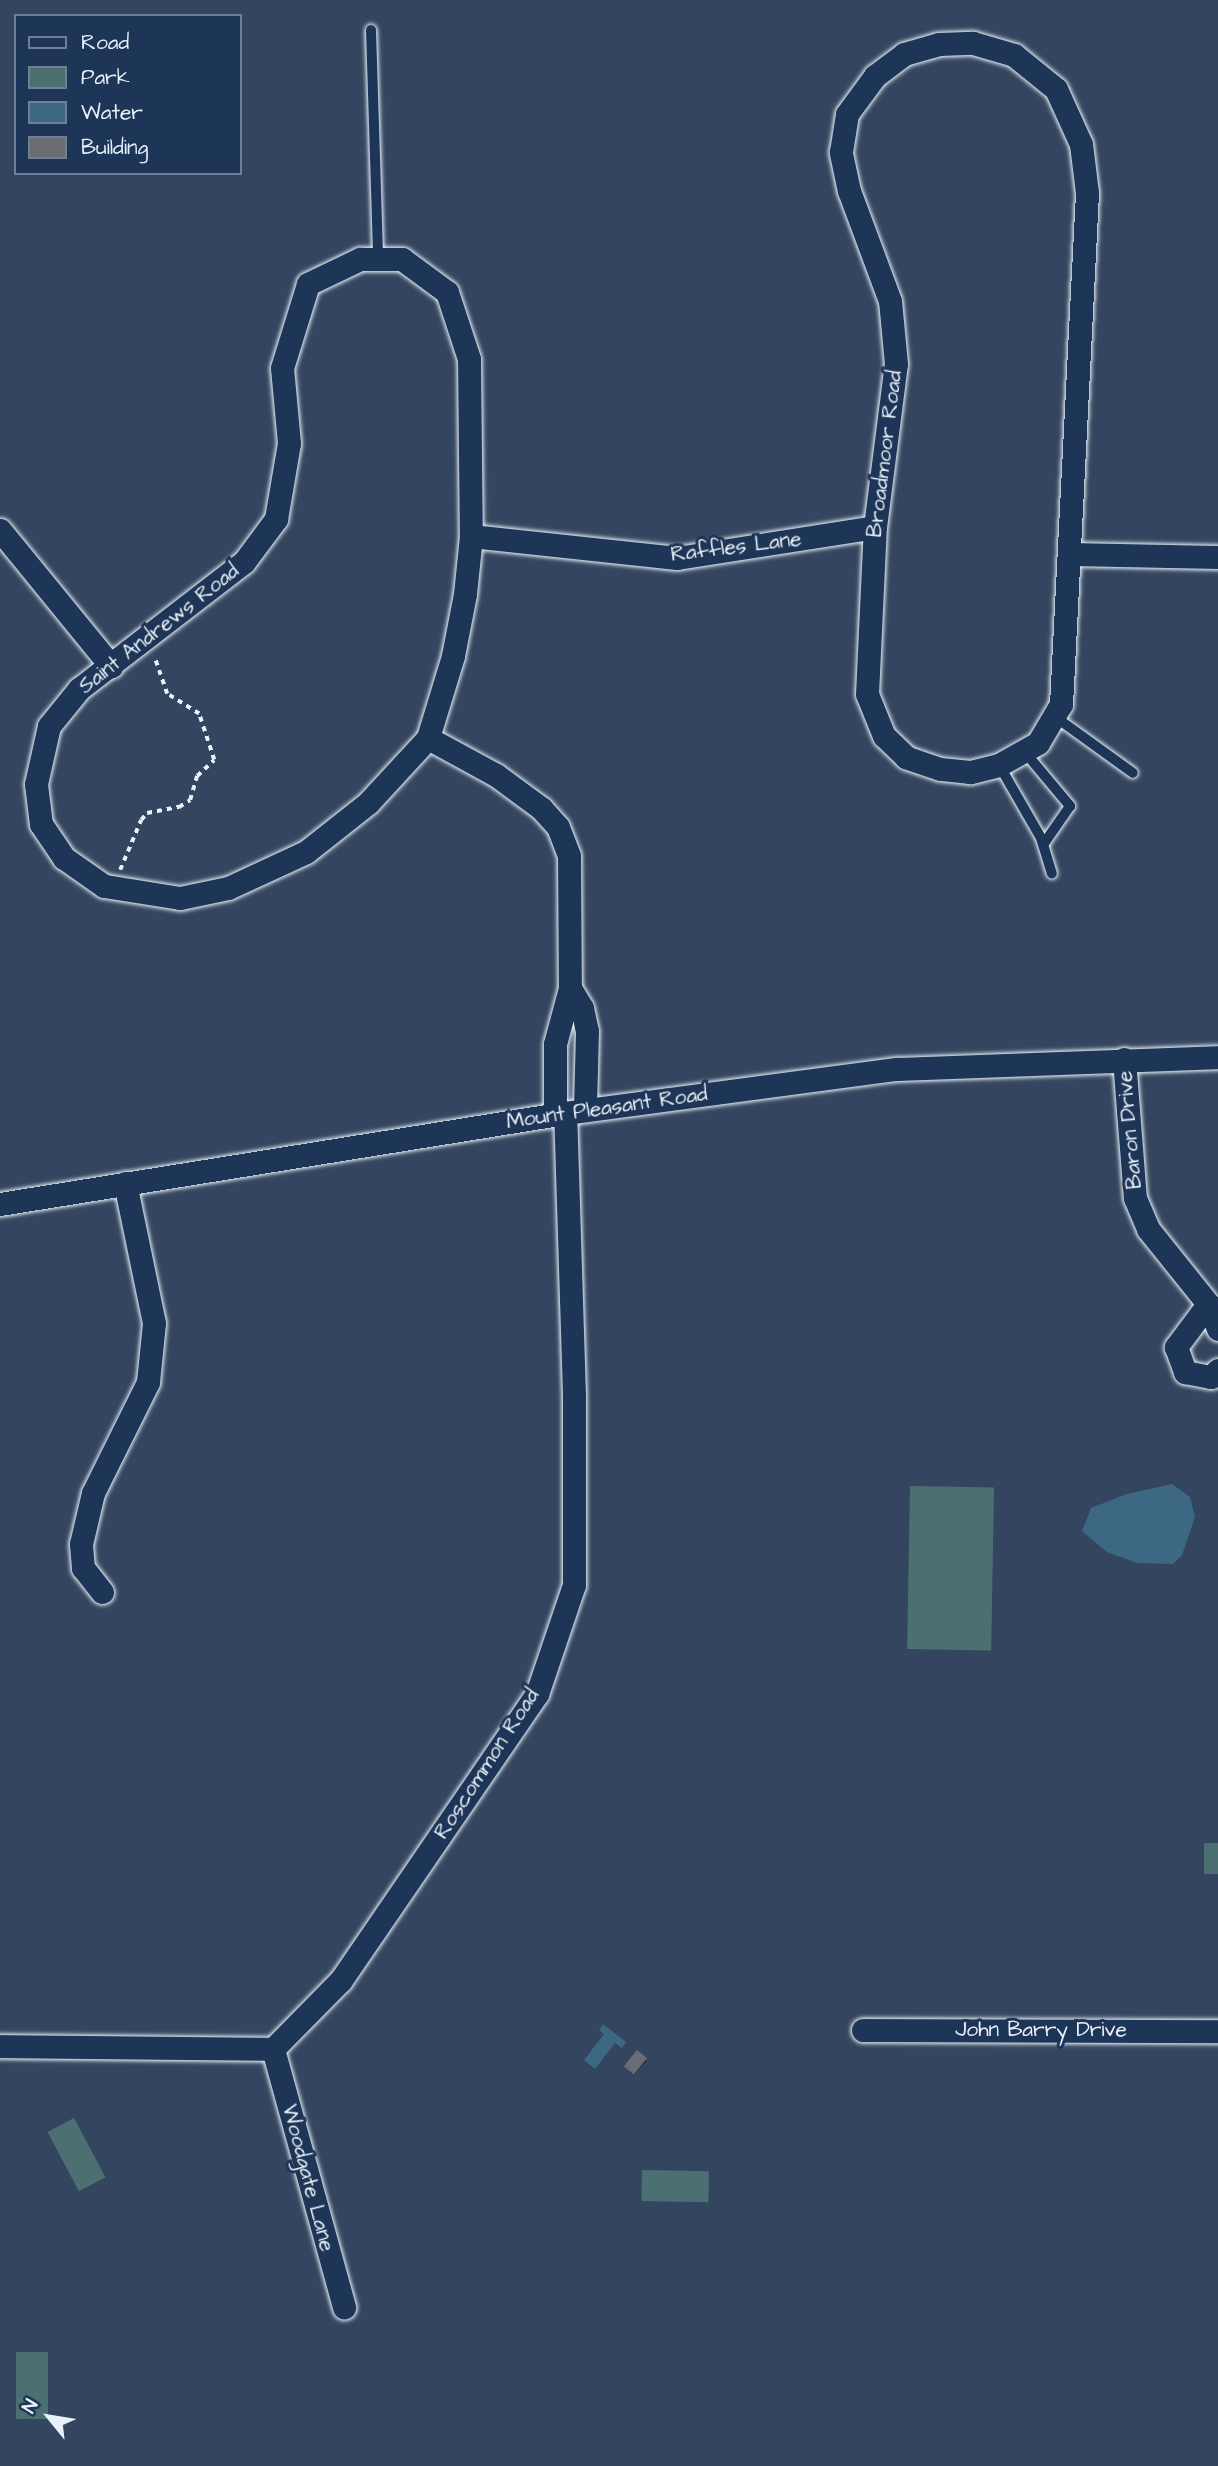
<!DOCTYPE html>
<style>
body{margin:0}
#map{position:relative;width:1218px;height:2466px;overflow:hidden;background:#34465f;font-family:"Architects Daughter",sans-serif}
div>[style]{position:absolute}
.green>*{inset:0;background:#4c7072;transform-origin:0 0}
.water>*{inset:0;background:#3d6883}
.shadow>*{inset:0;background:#0007;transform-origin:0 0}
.building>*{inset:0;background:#696c72;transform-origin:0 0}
.path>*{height:3.5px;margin-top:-1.75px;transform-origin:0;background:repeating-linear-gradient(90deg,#e8f1f8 0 5px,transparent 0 10px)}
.roads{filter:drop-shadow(0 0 2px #e8f1f8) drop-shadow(0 0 2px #e8f1f8)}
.service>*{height:10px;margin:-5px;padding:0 5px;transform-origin:5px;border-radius:5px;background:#1d3557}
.minor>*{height:23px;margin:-11.5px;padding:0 11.5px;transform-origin:11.5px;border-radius:11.5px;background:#1d3557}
span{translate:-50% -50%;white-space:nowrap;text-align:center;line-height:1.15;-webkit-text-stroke:6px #1d3557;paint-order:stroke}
.street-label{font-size:21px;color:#e8f1f8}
.legend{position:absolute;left:14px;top:14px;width:228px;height:161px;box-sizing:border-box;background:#1d3557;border:2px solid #6e8097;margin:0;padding:9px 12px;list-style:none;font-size:21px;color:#e8f1f8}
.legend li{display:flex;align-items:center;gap:14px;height:35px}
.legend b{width:35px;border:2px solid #6e8097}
.north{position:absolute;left:14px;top:2382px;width:70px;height:70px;-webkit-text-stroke:5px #1d3557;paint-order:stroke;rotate:300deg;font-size:19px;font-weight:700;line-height:28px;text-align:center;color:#e8f1f8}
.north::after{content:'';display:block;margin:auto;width:24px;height:32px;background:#e8f1f8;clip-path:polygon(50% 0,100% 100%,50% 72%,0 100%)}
</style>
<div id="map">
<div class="green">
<div style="left:910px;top:1486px;width:84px;height:163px;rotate:1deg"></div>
<div style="left:1218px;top:1843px;width:31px;height:14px;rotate:90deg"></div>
<div style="left:74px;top:2118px;width:67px;height:30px;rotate:62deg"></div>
<div style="left:642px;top:2170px;width:67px;height:31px;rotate:1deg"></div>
<div style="left:48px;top:2352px;width:67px;height:32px;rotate:90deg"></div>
</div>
<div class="water">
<div style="clip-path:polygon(1172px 1484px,1190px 1497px,1195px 1517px,1182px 1555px,1173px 1564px,1137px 1563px,1107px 1552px,1082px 1531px,1091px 1508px,1127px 1494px)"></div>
<div style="clip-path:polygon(603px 2024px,626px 2042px,622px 2048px,615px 2043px,595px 2069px,584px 2060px,604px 2034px,599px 2030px)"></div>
</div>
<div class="shadow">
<div style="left:637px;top:2052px;width:13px;height:19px;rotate:42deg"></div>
</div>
<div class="building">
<div style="left:637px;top:2050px;width:13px;height:21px;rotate:39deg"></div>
</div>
<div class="path">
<div style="left:120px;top:870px;width:54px;rotate:-67.2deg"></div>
<div style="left:141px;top:820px;width:9px;rotate:-49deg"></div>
<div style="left:147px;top:813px;width:33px;rotate:-11deg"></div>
<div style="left:179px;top:807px;width:13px;rotate:-32deg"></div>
<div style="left:190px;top:800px;width:25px;rotate:-74deg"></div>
<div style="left:197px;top:776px;width:23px;rotate:-43deg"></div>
<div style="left:214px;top:760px;width:48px;rotate:-108.1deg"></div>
<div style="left:199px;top:714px;width:38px;rotate:-148deg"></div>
<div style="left:167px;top:694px;width:39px;rotate:-109deg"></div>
</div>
<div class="roads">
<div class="service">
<div style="left:371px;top:30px;width:229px;rotate:88.2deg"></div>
<div style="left:1054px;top:716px;width:97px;rotate:35.8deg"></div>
<div style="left:1024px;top:751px;width:72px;rotate:50.1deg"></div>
<div style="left:1070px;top:806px;width:47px;rotate:124.7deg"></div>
<div style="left:999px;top:765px;width:84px;rotate:60.1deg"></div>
<div style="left:1041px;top:838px;width:37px;rotate:73deg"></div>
</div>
<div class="minor">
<div style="left:973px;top:43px;width:43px;rotate:16.3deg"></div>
<div style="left:1014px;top:55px;width:54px;rotate:39deg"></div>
<div style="left:1056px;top:89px;width:60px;rotate:65.6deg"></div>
<div style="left:1081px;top:144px;width:49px;rotate:83deg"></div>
<div style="left:1087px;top:193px;width:512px;rotate:92.91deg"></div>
<div style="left:1061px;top:704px;width:45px;rotate:120.5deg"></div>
<div style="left:1038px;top:743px;width:45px;rotate:150.6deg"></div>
<div style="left:999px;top:765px;width:30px;rotate:166deg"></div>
<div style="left:970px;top:772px;width:30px;rotate:-174deg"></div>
<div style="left:940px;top:769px;width:36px;rotate:-161deg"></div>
<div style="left:906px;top:757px;width:30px;rotate:-136deg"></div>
<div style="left:884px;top:736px;width:45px;rotate:-112deg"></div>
<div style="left:867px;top:694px;width:167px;rotate:-87.3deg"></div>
<div style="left:875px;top:527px;width:164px;rotate:-82.7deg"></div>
<div style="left:896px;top:364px;width:63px;rotate:-95.4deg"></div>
<div style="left:890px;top:301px;width:117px;rotate:-110.4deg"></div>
<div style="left:849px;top:191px;width:40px;rotate:-102deg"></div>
<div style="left:841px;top:152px;width:38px;rotate:-81deg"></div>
<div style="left:847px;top:114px;width:47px;rotate:-53.6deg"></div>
<div style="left:875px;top:76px;width:36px;rotate:-37deg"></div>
<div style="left:904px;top:54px;width:36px;rotate:-16deg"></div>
<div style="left:939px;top:44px;width:34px;rotate:-2deg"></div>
<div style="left:360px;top:259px;width:42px"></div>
<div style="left:402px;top:259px;width:56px;rotate:36.3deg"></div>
<div style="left:447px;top:292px;width:71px;rotate:71.8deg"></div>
<div style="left:469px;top:359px;width:177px;rotate:89.4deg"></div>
<div style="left:471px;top:536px;width:58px;rotate:95.9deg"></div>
<div style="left:465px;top:594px;width:63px;rotate:101deg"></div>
<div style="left:453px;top:656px;width:86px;rotate:107deg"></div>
<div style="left:428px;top:738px;width:88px;rotate:132.7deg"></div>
<div style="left:368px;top:803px;width:79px;rotate:141.7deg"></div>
<div style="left:306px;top:852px;width:86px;rotate:155.2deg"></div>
<div style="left:228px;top:888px;width:49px;rotate:168.2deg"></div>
<div style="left:180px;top:898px;width:77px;rotate:-171deg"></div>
<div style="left:104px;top:886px;width:49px;rotate:-145deg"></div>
<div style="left:64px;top:858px;width:41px;rotate:-124.1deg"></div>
<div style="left:41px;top:824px;width:40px;rotate:-97.1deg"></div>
<div style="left:36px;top:784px;width:59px;rotate:-77.4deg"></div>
<div style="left:49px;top:726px;width:48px;rotate:-51deg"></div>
<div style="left:79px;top:689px;width:208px;rotate:-37.6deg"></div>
<div style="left:244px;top:562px;width:54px;rotate:-53.3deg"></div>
<div style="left:276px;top:519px;width:77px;rotate:-80.3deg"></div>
<div style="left:289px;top:443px;width:75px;rotate:-95.3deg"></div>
<div style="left:282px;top:368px;width:88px;rotate:-72.8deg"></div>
<div style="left:308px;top:284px;width:58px;rotate:-25.7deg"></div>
<div style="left:0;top:530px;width:176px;rotate:50.8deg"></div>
<div style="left:471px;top:536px;width:207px;rotate:6.1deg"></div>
<div style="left:677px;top:558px;width:200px;rotate:-8.9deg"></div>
<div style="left:1069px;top:554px;width:149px;rotate:1.2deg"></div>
<div style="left:428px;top:738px;width:77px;rotate:28.6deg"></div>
<div style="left:496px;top:775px;width:56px;rotate:36.3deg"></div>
<div style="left:541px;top:808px;width:25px;rotate:48deg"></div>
<div style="left:558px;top:827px;width:31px;rotate:69deg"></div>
<div style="left:569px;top:856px;width:132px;rotate:89.6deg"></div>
<div style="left:570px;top:988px;width:58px;rotate:105deg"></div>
<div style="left:555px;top:1044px;width:71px;rotate:90deg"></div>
<div style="left:570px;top:988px;width:23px;rotate:59deg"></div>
<div style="left:582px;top:1008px;width:24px;rotate:78deg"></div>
<div style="left:587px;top:1031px;width:79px;rotate:91.5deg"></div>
<div style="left:1124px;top:1059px;width:139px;rotate:85.5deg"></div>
<div style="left:1135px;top:1198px;width:34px;rotate:67deg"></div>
<div style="left:1148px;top:1229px;width:96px;rotate:51.3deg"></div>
<div style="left:1208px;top:1304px;width:27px;rotate:68deg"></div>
<div style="left:0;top:1204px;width:572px;rotate:-9.15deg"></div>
<div style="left:565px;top:1113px;width:334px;rotate:-7.6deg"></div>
<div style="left:896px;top:1069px;width:322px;rotate:-2.1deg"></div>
<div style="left:1208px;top:1304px;width:54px;rotate:126.7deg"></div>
<div style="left:1176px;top:1347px;width:27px;rotate:70deg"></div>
<div style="left:1185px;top:1372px;width:26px;rotate:11deg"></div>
<div style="left:1211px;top:1377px;width:10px;rotate:-45deg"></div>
<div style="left:102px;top:1592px;width:31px;rotate:-128deg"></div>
<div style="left:83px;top:1568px;width:24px;rotate:-95deg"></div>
<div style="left:81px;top:1544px;width:52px;rotate:-76.8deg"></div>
<div style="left:93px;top:1493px;width:124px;rotate:-63.6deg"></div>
<div style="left:148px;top:1382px;width:59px;rotate:-84.2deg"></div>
<div style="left:154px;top:1323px;width:143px;rotate:-101.7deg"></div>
<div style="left:863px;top:2030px;width:355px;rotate:0.2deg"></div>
<div style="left:0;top:2046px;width:273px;rotate:0.6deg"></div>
<div style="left:273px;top:2049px;width:97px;rotate:-45.4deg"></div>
<div style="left:341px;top:1980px;width:347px;rotate:-55.6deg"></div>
<div style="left:537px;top:1694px;width:115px;rotate:-71.3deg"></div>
<div style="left:574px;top:1585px;width:190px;rotate:-90deg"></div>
<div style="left:574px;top:1395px;width:282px;rotate:-91.8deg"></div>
<div style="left:273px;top:2049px;width:268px;rotate:74.6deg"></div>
</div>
</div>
<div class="street-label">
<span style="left:885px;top:454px;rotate:-83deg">Broadmoor Road</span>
<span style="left:736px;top:547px;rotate:-7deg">Raffles Lane</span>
<span style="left:159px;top:629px;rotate:-38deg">Saint Andrews Road</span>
<span style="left:607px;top:1108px;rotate:-8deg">Mount Pleasant Road</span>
<span style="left:1130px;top:1130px;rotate:-95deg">Baron Drive</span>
<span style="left:487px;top:1764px;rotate:-57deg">Roscommon Road</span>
<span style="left:1041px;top:2030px">John Barry Drive</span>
<span style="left:308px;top:2178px;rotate:75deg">Woodgate Lane</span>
</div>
<ul class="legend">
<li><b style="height:9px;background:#1d3557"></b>Road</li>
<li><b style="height:19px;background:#4c7072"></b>Park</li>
<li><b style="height:19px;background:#3d6883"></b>Water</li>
<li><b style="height:19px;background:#696c72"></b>Building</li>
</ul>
<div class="north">N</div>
</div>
